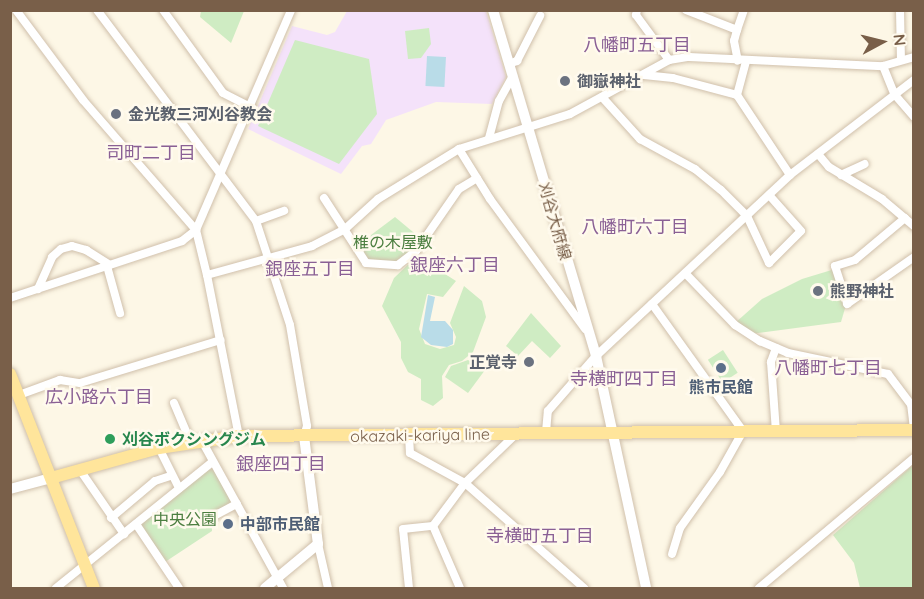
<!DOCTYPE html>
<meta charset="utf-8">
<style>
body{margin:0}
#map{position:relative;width:924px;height:599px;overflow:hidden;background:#fdf7e6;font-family:Quicksand,"Noto Sans JP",sans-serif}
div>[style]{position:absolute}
.education>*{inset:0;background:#f4e2fa}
.green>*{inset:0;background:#cfecc3;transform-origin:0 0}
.water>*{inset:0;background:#b9dce8;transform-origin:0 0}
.roads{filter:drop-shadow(0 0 2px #d0c0ab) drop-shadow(0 0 2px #d0c0ab)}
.street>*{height:8px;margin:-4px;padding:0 4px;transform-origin:4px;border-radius:4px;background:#fff}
.secondary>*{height:10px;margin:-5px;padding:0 5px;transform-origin:5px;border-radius:5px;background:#fff}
.primary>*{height:12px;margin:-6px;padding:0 6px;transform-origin:6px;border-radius:6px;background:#ffe59b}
.dots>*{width:16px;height:16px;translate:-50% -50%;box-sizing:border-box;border:3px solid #fffaed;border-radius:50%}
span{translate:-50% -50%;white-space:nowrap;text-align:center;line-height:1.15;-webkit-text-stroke:5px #fffaed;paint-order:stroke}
.worship-label{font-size:16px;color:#5b616d;font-weight:700}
.left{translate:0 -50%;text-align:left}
.right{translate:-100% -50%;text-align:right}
.street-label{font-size:16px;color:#795f49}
.park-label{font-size:16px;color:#4c7f40}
.service-label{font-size:16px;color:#4e5e75;font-weight:700}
.leisure-label{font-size:16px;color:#27864d;font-weight:700}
.neighbourhood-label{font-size:18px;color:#8a6095}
.frame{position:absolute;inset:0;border:12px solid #795f49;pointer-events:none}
.north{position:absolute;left:852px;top:12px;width:60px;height:60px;-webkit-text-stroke:4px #fffaed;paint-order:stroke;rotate:83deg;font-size:16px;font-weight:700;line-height:24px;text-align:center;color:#795f49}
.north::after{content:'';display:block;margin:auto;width:21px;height:27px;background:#795f49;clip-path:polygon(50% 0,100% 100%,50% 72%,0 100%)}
</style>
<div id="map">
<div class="education">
<div style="clip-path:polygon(347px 11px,486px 11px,506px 77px,492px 104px,436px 102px,386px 120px,371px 144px,362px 146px,341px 174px,248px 129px,292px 26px,327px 35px,335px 32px)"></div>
</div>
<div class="green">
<div style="clip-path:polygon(201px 11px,244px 11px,231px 43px,200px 17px)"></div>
<div style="clip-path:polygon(429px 28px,431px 44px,421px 58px,408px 59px,405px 31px)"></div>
<div style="clip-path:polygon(295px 40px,369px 59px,377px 114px,339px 164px,258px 126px)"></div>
<div style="clip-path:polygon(395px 217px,419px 237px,413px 249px,397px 262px,367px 260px,360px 252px,371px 235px)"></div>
<div style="clip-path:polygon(417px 256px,456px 281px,443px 297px,427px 294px,419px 329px,425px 344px,440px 349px,454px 345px,456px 337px,450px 323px,464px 286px,482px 301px,486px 317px,473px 352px,462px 361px,449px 365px,442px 376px,443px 398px,433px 406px,421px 400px,421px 379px,408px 372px,401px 358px,401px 342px,382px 306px,394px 278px)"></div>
<div style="clip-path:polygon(835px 269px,846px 305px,841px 322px,750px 334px,735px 323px,762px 299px,802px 279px)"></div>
<div style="clip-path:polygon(531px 313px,561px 346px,550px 358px,532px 341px,518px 356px,506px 346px)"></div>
<div style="left:723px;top:350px;width:27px;height:18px;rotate:57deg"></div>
<div style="clip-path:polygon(468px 360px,485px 370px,468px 393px,445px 377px,451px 366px)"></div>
<div style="clip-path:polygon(913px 465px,913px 588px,860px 588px,854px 563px,833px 535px)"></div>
<div style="clip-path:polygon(213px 469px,232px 502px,211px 515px,212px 531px,165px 562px,140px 525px,207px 470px)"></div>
</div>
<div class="water">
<div style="left:427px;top:56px;width:19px;height:30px;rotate:3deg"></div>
<div style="clip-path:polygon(428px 295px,435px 297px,430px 321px,445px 321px,453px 330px,453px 344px,447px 347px,431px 345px,421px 337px)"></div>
</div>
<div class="roads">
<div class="street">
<div style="left:16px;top:10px;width:112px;rotate:53.3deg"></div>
<div style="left:83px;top:100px;width:172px;rotate:49deg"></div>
<div style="left:196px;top:230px;width:46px;rotate:76.3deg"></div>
<div style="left:207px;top:275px;width:109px;rotate:-15.4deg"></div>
<div style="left:312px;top:246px;width:36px;rotate:-27deg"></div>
<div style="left:344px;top:230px;width:46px;rotate:-42.4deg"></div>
<div style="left:378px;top:199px;width:95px;rotate:-31.7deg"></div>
<div style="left:459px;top:149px;width:116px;rotate:-17.5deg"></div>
<div style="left:570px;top:114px;width:113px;rotate:-28.6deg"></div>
<div style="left:669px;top:60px;width:20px;rotate:-9deg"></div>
<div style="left:689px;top:57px;width:194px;rotate:2.7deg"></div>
<div style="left:883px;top:66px;width:32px;rotate:-16deg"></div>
<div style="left:97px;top:10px;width:264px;rotate:53deg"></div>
<div style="left:256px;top:221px;width:109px;rotate:71.9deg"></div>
<div style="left:290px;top:325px;width:102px;rotate:80.4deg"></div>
<div style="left:307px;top:426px;width:10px;rotate:107deg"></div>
<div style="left:163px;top:10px;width:102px;rotate:54.1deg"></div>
<div style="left:223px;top:93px;width:33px;rotate:27deg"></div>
<div style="left:637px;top:10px;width:5px;rotate:101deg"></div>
<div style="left:636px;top:15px;width:56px;rotate:53.7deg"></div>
<div style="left:686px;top:10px;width:55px;rotate:21.4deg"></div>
<div style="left:737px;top:30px;width:21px;rotate:-71deg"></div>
<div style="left:900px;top:10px;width:50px;rotate:88.9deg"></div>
<div style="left:737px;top:30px;width:11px;rotate:105deg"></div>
<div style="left:734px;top:41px;width:20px;rotate:79deg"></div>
<div style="left:509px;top:64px;width:9px;rotate:-21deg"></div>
<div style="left:517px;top:61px;width:51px;rotate:-62.9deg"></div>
<div style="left:883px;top:66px;width:31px;rotate:68deg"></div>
<div style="left:895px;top:95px;width:29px;rotate:49deg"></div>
<div style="left:644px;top:75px;width:29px;rotate:6deg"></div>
<div style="left:673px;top:78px;width:66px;rotate:14.9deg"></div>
<div style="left:737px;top:95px;width:35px;rotate:-75deg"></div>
<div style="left:737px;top:95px;width:96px;rotate:56.5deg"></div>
<div style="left:602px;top:97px;width:57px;rotate:47.9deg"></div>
<div style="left:640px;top:139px;width:63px;rotate:28.6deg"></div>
<div style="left:695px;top:169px;width:33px;rotate:39deg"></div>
<div style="left:721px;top:190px;width:37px;rotate:45deg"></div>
<div style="left:747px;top:216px;width:52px;rotate:64.9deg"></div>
<div style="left:769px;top:263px;width:45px;rotate:-45deg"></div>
<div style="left:801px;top:231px;width:48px;rotate:-131.6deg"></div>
<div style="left:489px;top:138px;width:38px;rotate:-75deg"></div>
<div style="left:499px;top:101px;width:29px;rotate:-61deg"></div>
<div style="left:459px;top:149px;width:59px;rotate:58.2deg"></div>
<div style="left:490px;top:199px;width:161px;rotate:53.8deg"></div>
<div style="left:818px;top:154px;width:17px;rotate:50deg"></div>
<div style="left:829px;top:167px;width:62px;rotate:31.1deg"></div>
<div style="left:882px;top:199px;width:42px;rotate:40.2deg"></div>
<div style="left:841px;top:175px;width:26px;rotate:-25deg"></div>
<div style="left:324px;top:198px;width:77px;rotate:57.1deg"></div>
<div style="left:366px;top:263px;width:32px;rotate:4deg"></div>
<div style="left:398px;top:265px;width:23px;rotate:-38deg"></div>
<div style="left:416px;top:251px;width:75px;rotate:-55.3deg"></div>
<div style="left:459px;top:189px;width:21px;rotate:-31deg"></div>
<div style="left:905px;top:218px;width:65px;rotate:140deg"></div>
<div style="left:855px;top:260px;width:21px;rotate:163deg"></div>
<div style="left:835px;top:266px;width:40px;rotate:72deg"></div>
<div style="left:847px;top:304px;width:82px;rotate:-35deg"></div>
<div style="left:256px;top:221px;width:30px;rotate:-20deg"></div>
<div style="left:107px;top:266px;width:49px;rotate:74.5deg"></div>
<div style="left:686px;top:274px;width:71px;rotate:46.1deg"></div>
<div style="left:735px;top:325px;width:30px;rotate:33deg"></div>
<div style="left:760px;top:341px;width:30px;rotate:23deg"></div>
<div style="left:788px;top:353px;width:102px;rotate:11.9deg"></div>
<div style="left:888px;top:374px;width:38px;rotate:53deg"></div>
<div style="left:911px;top:404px;width:23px;rotate:83deg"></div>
<div style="left:207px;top:275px;width:164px;rotate:78.8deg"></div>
<div style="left:38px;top:289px;width:35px;rotate:-66deg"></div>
<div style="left:52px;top:257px;width:12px;rotate:-42deg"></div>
<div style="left:61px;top:249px;width:11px;rotate:-15deg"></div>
<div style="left:72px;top:246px;width:15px;rotate:16deg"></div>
<div style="left:86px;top:250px;width:28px;rotate:32deg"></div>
<div style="left:10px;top:298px;width:181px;rotate:-18.3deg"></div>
<div style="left:182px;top:241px;width:18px;rotate:-38deg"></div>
<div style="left:196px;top:230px;width:240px;rotate:-66.6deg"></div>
<div style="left:652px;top:304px;width:156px;rotate:54.4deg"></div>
<div style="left:743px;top:431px;width:47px;rotate:119.3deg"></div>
<div style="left:720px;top:472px;width:69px;rotate:125.5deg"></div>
<div style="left:680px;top:528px;width:27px;rotate:107deg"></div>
<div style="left:776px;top:348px;width:15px;rotate:110deg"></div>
<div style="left:771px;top:362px;width:69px;rotate:85.9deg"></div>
<div style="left:19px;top:395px;width:44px;rotate:-20.1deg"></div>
<div style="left:60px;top:380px;width:20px;rotate:9deg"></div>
<div style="left:80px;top:383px;width:147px;rotate:-17deg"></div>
<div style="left:174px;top:403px;width:43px;rotate:67deg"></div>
<div style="left:546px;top:432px;width:21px;rotate:-85deg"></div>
<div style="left:548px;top:411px;width:73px;rotate:-48.9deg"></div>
<div style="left:596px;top:356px;width:265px;rotate:-43deg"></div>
<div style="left:790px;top:175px;width:156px;rotate:-37.5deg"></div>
<div style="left:409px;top:435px;width:18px;rotate:87deg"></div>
<div style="left:410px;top:453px;width:63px;rotate:28.6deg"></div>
<div style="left:465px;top:483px;width:159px;rotate:41.4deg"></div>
<div style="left:202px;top:441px;width:168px;rotate:61.1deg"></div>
<div style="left:159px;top:448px;width:45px;rotate:63.4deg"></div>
<div style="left:80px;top:470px;width:78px;rotate:55.5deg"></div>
<div style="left:214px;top:516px;width:26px;rotate:-28deg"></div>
<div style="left:111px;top:518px;width:57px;rotate:-40.1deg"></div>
<div style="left:155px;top:481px;width:16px;rotate:-18deg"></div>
<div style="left:136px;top:524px;width:77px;rotate:56.1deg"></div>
<div style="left:433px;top:526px;width:68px;rotate:66.5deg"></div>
<div style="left:318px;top:544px;width:45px;rotate:77.2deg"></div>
<div style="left:56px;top:588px;width:199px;rotate:-38.9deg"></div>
<div style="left:409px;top:588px;width:59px;rotate:-95.8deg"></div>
<div style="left:403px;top:529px;width:30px;rotate:-6deg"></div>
<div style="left:433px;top:526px;width:54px;rotate:-53.3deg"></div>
<div style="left:465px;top:483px;width:72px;rotate:-43.9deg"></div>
<div style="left:759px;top:588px;width:202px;rotate:-40deg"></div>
</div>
<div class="secondary">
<div style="left:493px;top:10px;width:361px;rotate:73.4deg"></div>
<div style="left:596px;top:356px;width:237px;rotate:77.8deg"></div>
<div style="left:10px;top:489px;width:42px;rotate:-15deg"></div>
<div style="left:265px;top:588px;width:69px;rotate:-39.7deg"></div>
<div style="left:318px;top:544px;width:109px;rotate:-97.4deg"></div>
</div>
<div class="primary">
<div style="left:10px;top:374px;width:230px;rotate:68.6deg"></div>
<div style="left:51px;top:478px;width:112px;rotate:-15.5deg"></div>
<div style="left:159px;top:448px;width:81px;rotate:-8.5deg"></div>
<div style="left:239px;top:436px;width:675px;rotate:-0.51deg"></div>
</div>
</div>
<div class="dots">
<div style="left:565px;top:81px;background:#6b7280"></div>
<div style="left:116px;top:114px;background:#6b7280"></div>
<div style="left:818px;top:291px;background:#6b7280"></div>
<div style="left:529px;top:362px;background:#6b7280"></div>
<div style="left:721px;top:368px;background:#5c6f8a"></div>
<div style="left:110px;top:439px;background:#2e9e5b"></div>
<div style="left:228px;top:524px;background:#5c6f8a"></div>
</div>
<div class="worship-label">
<span class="left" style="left:577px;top:81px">御嶽神社</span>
<span class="left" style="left:128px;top:114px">金光教三河刈谷教会</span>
<span class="left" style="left:830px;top:291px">熊野神社</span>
<span class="right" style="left:517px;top:362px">正覚寺</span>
</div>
<div class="street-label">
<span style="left:555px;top:221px;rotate:74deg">刈谷大府線</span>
<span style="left:420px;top:435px;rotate:-1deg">okazaki-kariya line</span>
</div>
<div class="park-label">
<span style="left:393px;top:242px">椎の木屋敷</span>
<span style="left:185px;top:519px">中央公園</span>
</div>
<div class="service-label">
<span style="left:721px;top:387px">熊市民館</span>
<span class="left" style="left:240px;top:524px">中部市民館</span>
</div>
<div class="leisure-label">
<span class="left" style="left:122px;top:439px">刈谷ボクシングジム</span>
</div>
<div class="neighbourhood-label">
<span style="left:637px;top:45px">八幡町五丁目</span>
<span style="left:151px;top:153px">司町二丁目</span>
<span style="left:635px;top:227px">八幡町六丁目</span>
<span style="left:455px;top:265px">銀座六丁目</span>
<span style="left:310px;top:269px">銀座五丁目</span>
<span style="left:828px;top:368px">八幡町七丁目</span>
<span style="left:624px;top:379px">寺横町四丁目</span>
<span style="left:99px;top:397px">広小路六丁目</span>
<span style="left:281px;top:464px">銀座四丁目</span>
<span style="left:540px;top:536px">寺横町五丁目</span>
</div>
<div class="frame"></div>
<div class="north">N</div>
</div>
